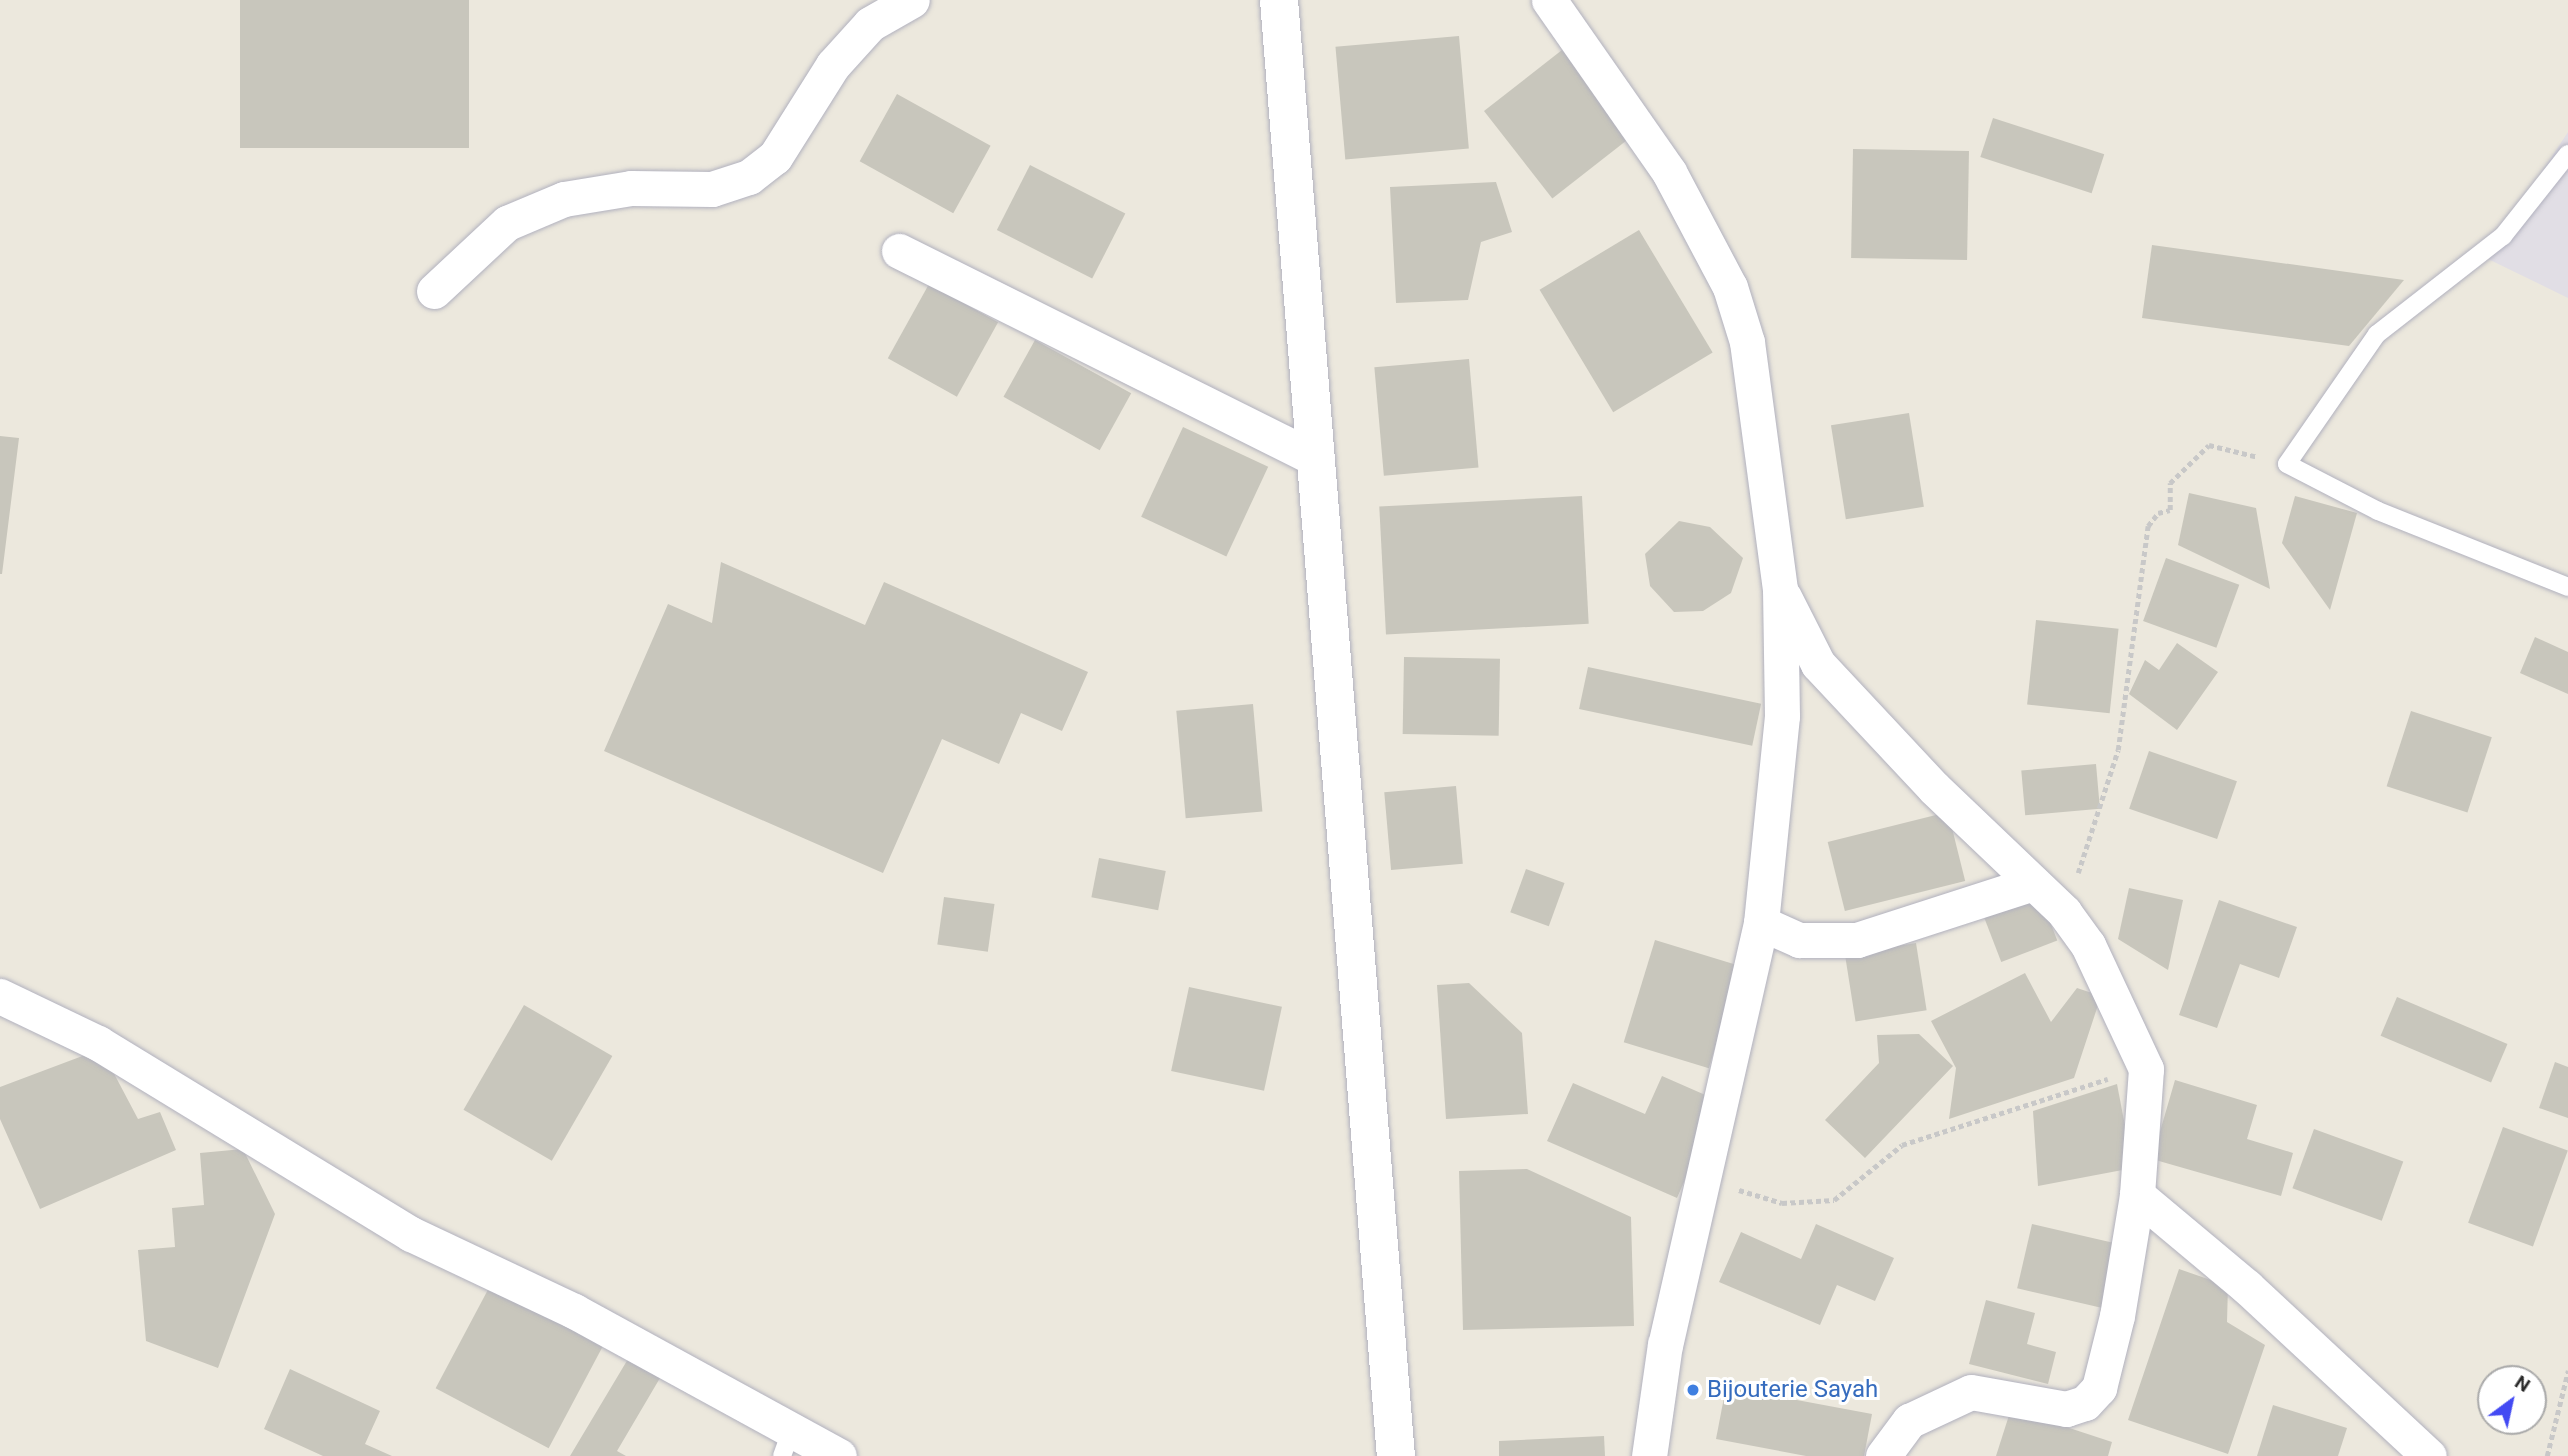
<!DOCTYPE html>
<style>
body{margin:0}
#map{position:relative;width:2568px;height:1456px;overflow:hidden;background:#ece8dd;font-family:Roboto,sans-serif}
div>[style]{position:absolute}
.industrial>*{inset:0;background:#e1dee5}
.building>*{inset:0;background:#c8c6bc;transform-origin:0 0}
.path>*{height:4.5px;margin-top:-2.25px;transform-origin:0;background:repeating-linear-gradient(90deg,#c8c8c8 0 5px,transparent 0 8.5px)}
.roads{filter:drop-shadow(0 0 2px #b1b1be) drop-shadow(0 0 2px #b1b1be)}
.lane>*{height:18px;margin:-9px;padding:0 9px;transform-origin:9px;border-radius:9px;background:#fff}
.street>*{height:35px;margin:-17.5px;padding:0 17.5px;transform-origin:17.5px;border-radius:17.5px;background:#fff}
.secondary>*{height:38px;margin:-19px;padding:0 19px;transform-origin:19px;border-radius:19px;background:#fff}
.dots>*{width:19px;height:19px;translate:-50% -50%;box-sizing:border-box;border:4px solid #fff;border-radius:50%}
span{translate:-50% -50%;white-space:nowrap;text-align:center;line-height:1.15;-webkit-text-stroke:6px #fff;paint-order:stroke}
.shop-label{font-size:24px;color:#366cbe}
.left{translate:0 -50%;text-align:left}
.north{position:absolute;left:2477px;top:1365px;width:70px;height:70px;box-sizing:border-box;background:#fff;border:2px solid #aaa;border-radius:50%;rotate:33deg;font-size:19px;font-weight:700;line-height:28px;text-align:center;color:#2b2b2b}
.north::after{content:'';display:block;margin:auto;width:24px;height:32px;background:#434af3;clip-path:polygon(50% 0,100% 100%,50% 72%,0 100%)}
</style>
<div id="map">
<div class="industrial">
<div style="clip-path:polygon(2568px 132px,2568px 298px,2486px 258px)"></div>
</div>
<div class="building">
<div style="left:240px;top:0;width:229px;height:148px"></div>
<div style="left:1459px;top:36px;width:113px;height:124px;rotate:85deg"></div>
<div style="left:1562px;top:50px;width:111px;height:99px;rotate:52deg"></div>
<div style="left:897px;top:94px;width:107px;height:77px;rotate:29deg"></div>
<div style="left:1993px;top:118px;width:117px;height:41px;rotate:18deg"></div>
<div style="left:1853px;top:149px;width:116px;height:109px;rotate:1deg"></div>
<div style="left:1030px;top:165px;width:107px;height:73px;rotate:27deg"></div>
<div style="clip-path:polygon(1496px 182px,1512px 232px,1481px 242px,1468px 300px,1396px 303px,1390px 187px)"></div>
<div style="left:1639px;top:230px;width:143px;height:116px;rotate:59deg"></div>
<div style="clip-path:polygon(2152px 245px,2404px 280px,2349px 346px,2142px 318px)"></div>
<div style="left:929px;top:284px;width:79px;height:85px;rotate:29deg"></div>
<div style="left:1035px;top:340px;width:110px;height:65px;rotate:29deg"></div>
<div style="left:1469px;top:359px;width:109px;height:95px;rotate:85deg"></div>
<div style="left:1909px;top:413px;width:95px;height:79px;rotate:81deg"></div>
<div style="left:1183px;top:427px;width:94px;height:99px;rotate:25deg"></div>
<div style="clip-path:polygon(0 436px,19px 438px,2px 574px,0 574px)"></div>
<div style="clip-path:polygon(2189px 493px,2256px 508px,2270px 589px,2178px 545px)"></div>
<div style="left:1582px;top:496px;width:128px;height:203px;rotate:87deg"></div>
<div style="clip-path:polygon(2295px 496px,2357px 513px,2330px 610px,2282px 543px)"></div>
<div style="clip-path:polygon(1679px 521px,1710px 527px,1743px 558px,1731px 593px,1703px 611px,1674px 612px,1650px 586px,1645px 554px)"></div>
<div style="left:2166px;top:558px;width:78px;height:67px;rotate:20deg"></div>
<div style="clip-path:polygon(721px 562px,865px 625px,884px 582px,1088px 672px,1062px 731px,1021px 713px,999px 764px,942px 739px,883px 873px,604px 751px,668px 604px,712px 623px)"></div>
<div style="left:2036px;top:620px;width:83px;height:85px;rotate:6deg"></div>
<div style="clip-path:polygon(2535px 637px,2568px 652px,2568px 694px,2520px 673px)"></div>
<div style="clip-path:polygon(2177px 643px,2218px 672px,2177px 730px,2129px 694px,2145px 660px,2159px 670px)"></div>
<div style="left:1404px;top:657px;width:96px;height:77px;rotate:1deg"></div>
<div style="left:1588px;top:667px;width:177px;height:43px;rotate:12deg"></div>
<div style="left:1253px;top:704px;width:108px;height:77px;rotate:85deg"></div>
<div style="left:2411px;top:711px;width:85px;height:79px;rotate:18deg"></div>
<div style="left:2149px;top:751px;width:93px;height:61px;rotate:19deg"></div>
<div style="left:2096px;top:764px;width:45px;height:75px;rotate:85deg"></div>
<div style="left:1456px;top:786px;width:78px;height:72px;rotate:85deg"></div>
<div style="left:1948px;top:812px;width:71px;height:124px;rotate:76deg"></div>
<div style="left:1099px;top:858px;width:68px;height:40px;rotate:11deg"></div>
<div style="left:1526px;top:869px;width:41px;height:46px;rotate:20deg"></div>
<div style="clip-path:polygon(2129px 888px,2183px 900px,2168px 970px,2118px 939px)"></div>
<div style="left:2039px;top:893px;width:51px;height:60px;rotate:69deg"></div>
<div style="left:944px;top:897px;width:51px;height:48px;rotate:8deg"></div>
<div style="clip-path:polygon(2219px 900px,2297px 927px,2279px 978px,2240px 964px,2217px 1028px,2179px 1015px)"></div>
<div style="left:1655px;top:940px;width:89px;height:107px;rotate:17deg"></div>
<div style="left:1916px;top:943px;width:68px;height:72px;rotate:81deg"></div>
<div style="clip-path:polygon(2025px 973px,2051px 1022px,2077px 988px,2101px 996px,2074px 1078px,1949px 1119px,1956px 1068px,1931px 1021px)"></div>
<div style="clip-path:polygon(1469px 983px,1522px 1033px,1528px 1114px,1446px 1119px,1437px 985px)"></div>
<div style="left:1189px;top:987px;width:95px;height:86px;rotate:12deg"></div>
<div style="left:2397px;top:997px;width:120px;height:42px;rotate:23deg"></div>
<div style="left:524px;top:1005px;width:102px;height:121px;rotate:30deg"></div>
<div style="clip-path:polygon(1919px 1034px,1953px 1066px,1865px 1158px,1825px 1120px,1879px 1063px,1877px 1035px)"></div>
<div style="clip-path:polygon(101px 1049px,138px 1119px,160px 1112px,176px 1150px,40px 1209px,0 1119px,0 1087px)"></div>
<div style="clip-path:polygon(2555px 1062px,2568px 1067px,2568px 1118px,2539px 1108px)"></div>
<div style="clip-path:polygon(1662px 1076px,1719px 1101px,1677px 1198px,1547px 1141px,1573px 1083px,1645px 1114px)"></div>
<div style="clip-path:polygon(2175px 1080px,2257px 1105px,2247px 1139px,2293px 1153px,2281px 1196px,2152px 1159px)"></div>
<div style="clip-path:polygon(2117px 1084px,2133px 1168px,2038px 1186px,2033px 1111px)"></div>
<div style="left:2503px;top:1127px;width:69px;height:102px;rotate:20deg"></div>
<div style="left:2314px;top:1129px;width:95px;height:63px;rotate:20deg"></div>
<div style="clip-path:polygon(243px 1149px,275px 1214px,218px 1368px,146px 1341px,138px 1250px,175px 1247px,172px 1208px,204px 1205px,200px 1153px)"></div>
<div style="clip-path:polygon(1527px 1169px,1631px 1217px,1634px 1326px,1463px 1330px,1459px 1171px)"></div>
<div style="clip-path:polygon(1816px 1224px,1894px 1258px,1875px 1301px,1837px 1285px,1820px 1325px,1719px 1282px,1741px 1232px,1801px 1259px)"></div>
<div style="left:2032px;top:1224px;width:93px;height:66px;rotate:13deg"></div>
<div style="clip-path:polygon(2179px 1269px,2228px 1286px,2227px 1322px,2265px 1345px,2228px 1454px,2128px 1420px)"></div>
<div style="left:491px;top:1284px;width:128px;height:118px;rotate:28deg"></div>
<div style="clip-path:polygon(1986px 1300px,2035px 1313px,2027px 1344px,2056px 1352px,2048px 1384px,1969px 1364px)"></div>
<div style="clip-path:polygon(628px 1359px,660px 1378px,617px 1451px,626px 1456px,570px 1456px)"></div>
<div style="clip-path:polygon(290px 1369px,380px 1411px,365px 1444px,392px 1456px,323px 1456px,264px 1429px)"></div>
<div style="clip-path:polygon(1726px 1387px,1872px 1414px,1864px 1456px,1806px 1456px,1716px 1439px)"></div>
<div style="clip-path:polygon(2273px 1405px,2347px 1428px,2338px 1456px,2257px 1456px)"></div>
<div style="clip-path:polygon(2011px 1409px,2112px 1442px,2108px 1456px,1996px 1456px)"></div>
<div style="clip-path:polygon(1604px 1436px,1605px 1456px,1499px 1456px,1499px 1441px)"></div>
</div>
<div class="path">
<div style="left:2078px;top:873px;width:129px;rotate:-72deg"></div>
<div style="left:2118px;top:750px;width:226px;rotate:-82.4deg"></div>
<div style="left:2148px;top:526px;width:16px;rotate:-52deg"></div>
<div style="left:2158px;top:513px;width:12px;rotate:-14deg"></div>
<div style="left:2170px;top:510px;width:27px;rotate:-90deg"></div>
<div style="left:2170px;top:483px;width:54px;rotate:-44.3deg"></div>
<div style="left:2209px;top:445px;width:50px;rotate:13.8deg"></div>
<div style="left:1739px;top:1190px;width:45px;rotate:16.8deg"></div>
<div style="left:1782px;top:1203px;width:52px;rotate:-3.3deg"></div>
<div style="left:1834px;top:1200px;width:87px;rotate:-39deg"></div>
<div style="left:1902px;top:1145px;width:216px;rotate:-17.8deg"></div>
<div style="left:2547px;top:1456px;width:88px;rotate:-76.1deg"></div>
</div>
<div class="roads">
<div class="lane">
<div style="left:2568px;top:154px;width:105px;rotate:128.4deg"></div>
<div style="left:2503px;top:236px;width:160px;rotate:142.1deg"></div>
<div style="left:2377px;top:334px;width:158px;rotate:124.7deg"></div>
<div style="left:2287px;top:464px;width:102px;rotate:27.3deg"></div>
<div style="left:2378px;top:511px;width:205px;rotate:21.8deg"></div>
<div style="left:782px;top:1456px;width:27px;rotate:-70deg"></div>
</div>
<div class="street">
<div style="left:1549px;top:0;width:210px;rotate:55.1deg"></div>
<div style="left:1669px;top:172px;width:130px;rotate:62.1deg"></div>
<div style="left:1730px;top:287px;width:58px;rotate:72.8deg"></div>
<div style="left:1747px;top:342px;width:249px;rotate:82.4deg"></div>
<div style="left:1780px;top:589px;width:127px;rotate:89.1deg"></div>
<div style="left:1782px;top:716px;width:208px;rotate:95.8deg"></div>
<div style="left:1761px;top:923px;width:432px;rotate:102.8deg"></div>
<div style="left:1665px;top:1344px;width:113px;rotate:98.1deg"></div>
<div style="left:899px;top:251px;width:466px;rotate:26.5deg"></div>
<div style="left:434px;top:291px;width:100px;rotate:-43deg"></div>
<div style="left:507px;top:223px;width:62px;rotate:-22.8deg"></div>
<div style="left:564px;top:199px;width:68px;rotate:-9.3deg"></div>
<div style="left:631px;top:188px;width:81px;rotate:0.7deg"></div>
<div style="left:712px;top:189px;width:39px;rotate:-18deg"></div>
<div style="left:749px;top:177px;width:33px;rotate:-38deg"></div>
<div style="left:775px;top:157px;width:109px;rotate:-57.8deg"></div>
<div style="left:833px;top:65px;width:55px;rotate:-47.9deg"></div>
<div style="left:870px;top:24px;width:48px;rotate:-29.7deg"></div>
<div style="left:1784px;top:597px;width:75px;rotate:63.1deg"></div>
<div style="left:1818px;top:664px;width:170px;rotate:46.9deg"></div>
<div style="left:1934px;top:788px;width:180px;rotate:43.6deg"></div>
<div style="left:2064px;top:912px;width:41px;rotate:54deg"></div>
<div style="left:2088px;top:945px;width:137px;rotate:64.9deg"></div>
<div style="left:2146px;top:1069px;width:126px;rotate:94.1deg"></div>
<div style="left:2137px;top:1195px;width:143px;rotate:39.9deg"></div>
<div style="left:2247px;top:1287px;width:248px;rotate:42.9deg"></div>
<div style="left:1761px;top:923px;width:42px;rotate:24.1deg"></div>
<div style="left:1799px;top:940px;width:58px"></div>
<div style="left:1857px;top:940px;width:185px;rotate:-17.9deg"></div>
<div style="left:0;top:996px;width:109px;rotate:25.6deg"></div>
<div style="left:98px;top:1043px;width:367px;rotate:31.4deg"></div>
<div style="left:411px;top:1234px;width:180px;rotate:25.3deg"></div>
<div style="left:574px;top:1311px;width:302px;rotate:28.7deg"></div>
<div style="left:1883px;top:1456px;width:44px;rotate:-53.4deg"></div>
<div style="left:1909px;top:1421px;width:68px;rotate:-25.1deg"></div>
<div style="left:1971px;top:1392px;width:97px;rotate:10.1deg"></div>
<div style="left:2066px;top:1409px;width:20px;rotate:-18deg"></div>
<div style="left:2085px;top:1403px;width:21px;rotate:-47deg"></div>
<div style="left:2099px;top:1388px;width:74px;rotate:-76deg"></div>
<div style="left:2117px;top:1316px;width:123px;rotate:-80.6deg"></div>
</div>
<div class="secondary">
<div style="left:1279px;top:0;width:1461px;rotate:85.41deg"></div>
</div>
</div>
<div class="dots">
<div style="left:1693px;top:1390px;background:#3f7fe0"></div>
</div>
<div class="shop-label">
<span class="left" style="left:1707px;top:1390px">Bijouterie Sayah</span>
</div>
<div class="north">N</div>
</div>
